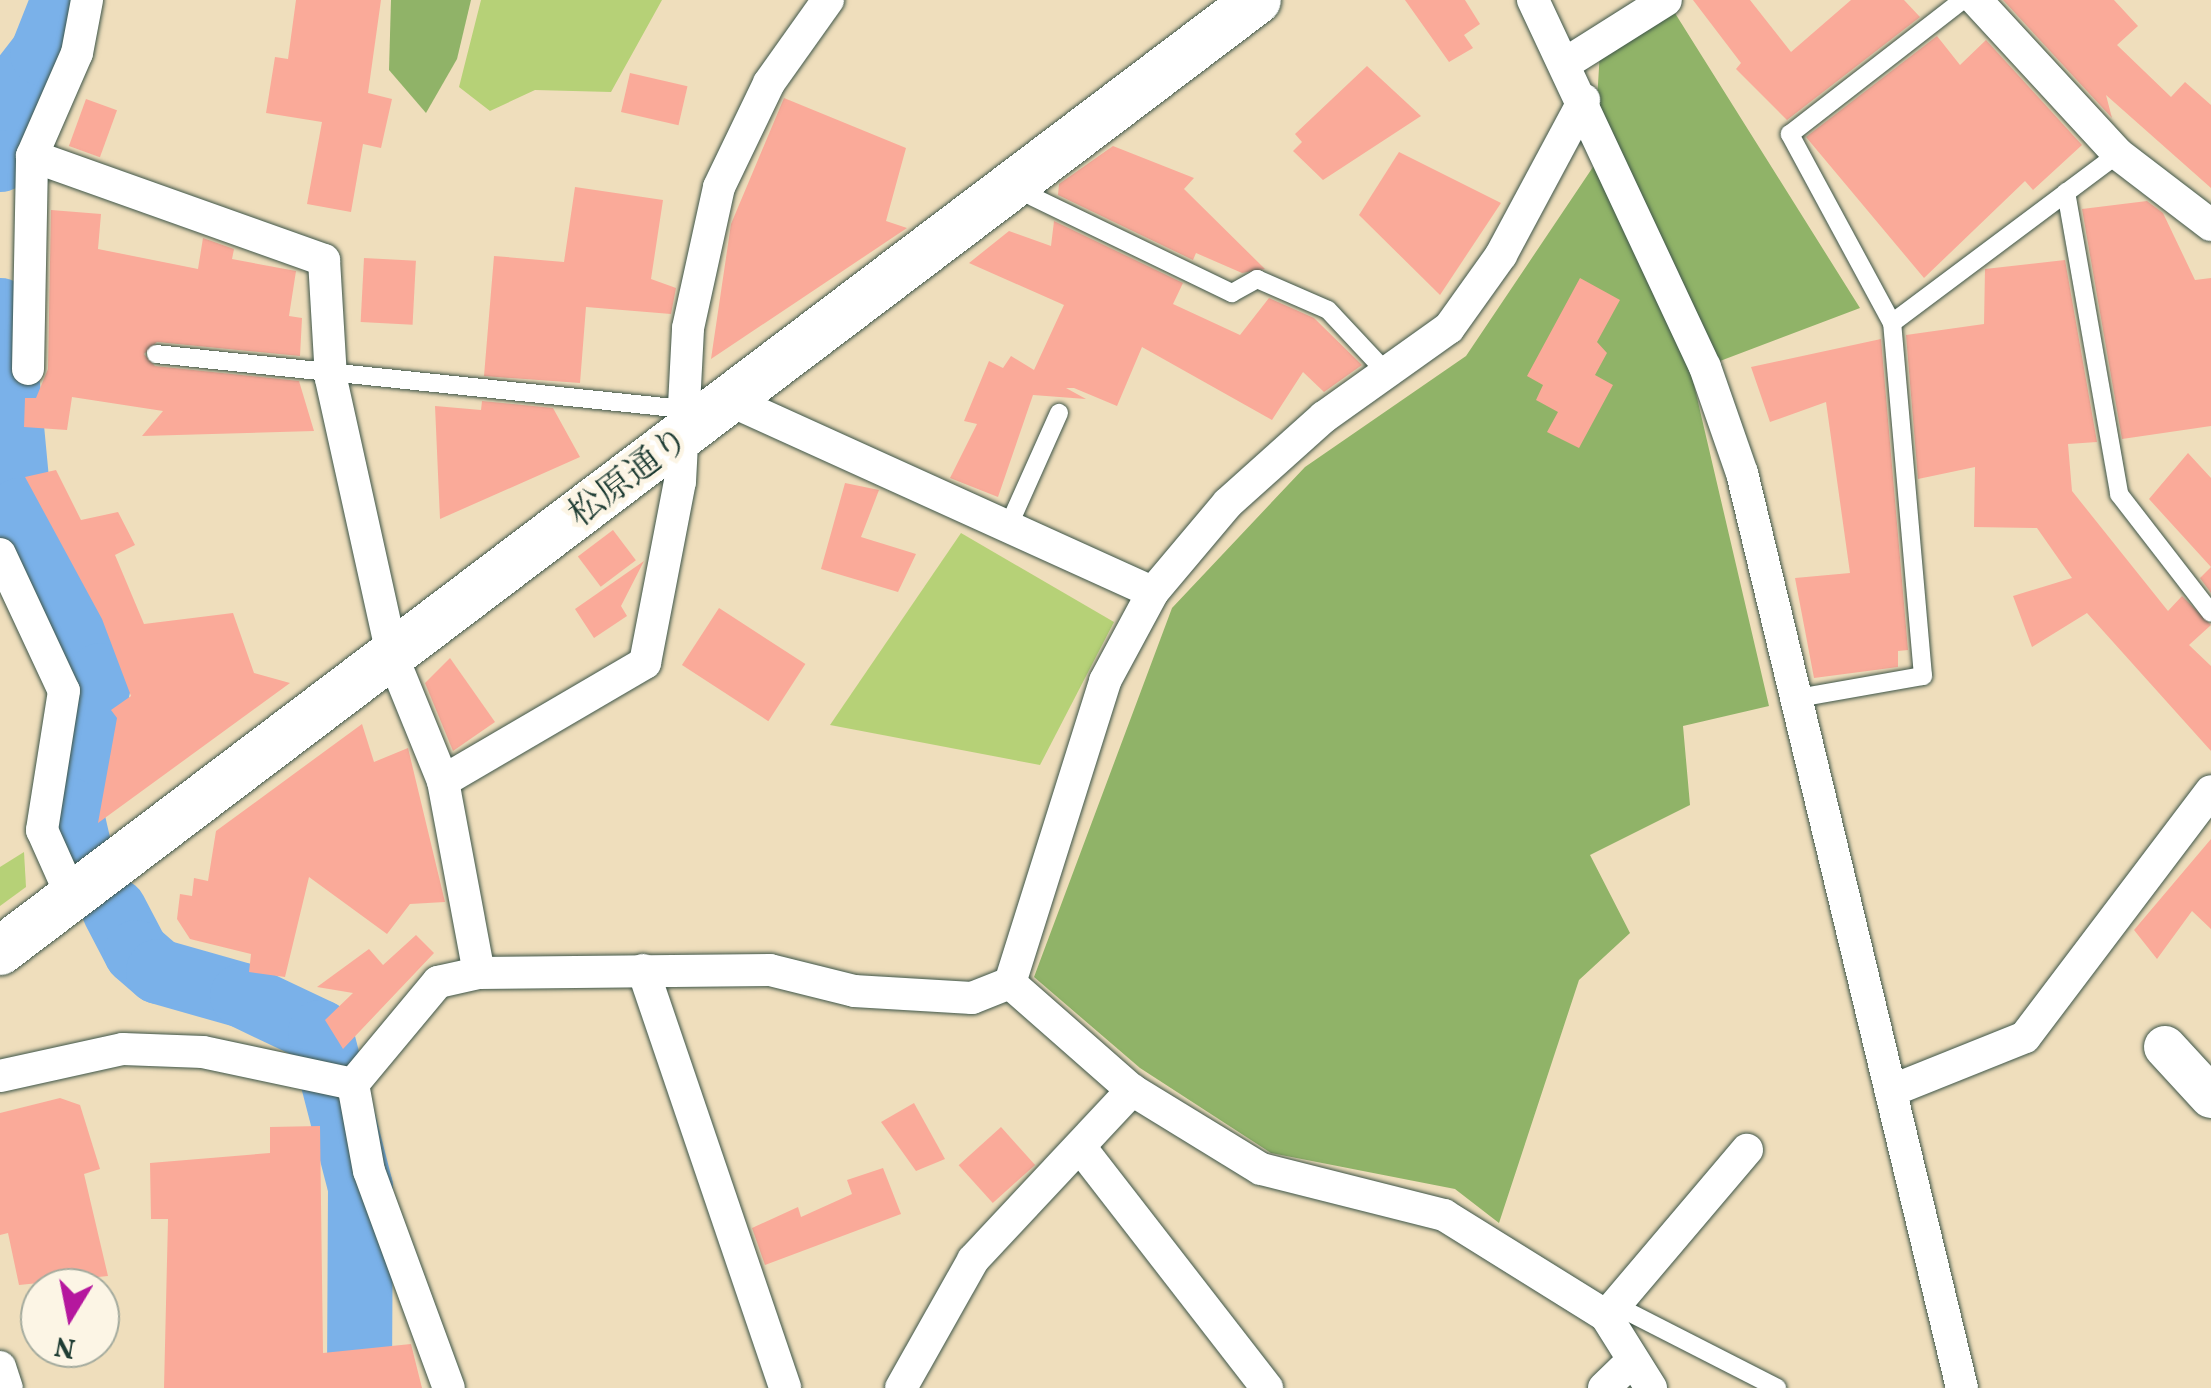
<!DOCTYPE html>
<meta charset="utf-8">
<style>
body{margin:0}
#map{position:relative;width:2211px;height:1388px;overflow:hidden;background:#efdebc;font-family:Vollkorn,"Noto Serif JP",serif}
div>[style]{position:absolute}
.green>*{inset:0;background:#b6d177}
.forest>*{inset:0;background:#90b368}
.river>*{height:65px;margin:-32.5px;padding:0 32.5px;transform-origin:32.5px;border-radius:32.5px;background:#7ab1e9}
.building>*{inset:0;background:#faaa99;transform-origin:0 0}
.roads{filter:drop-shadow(0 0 2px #3e5548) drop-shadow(0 0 2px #3e5548)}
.service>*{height:18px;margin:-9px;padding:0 9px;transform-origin:9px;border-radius:9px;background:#fff}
.minor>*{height:32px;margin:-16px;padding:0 16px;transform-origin:16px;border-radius:16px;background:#fff}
.tertiary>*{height:42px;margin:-21px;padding:0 21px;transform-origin:21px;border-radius:21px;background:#fff}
.secondary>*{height:48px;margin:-24px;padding:0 24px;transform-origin:24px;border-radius:24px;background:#fff}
span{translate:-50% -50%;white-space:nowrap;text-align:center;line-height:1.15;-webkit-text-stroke:9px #fcf5e5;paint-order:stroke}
.street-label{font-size:35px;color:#1f3d34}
.north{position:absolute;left:20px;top:1268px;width:100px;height:100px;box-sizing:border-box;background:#fcf5e5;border:2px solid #a4ab9e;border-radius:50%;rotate:190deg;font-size:28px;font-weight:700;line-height:40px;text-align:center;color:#1f3d34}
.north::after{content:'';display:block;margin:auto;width:35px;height:45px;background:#b5179e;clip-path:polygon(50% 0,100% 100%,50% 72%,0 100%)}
</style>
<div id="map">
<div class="green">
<div style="clip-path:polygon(481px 0,662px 0,611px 92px,535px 90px,490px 111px,459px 87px)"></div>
<div style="clip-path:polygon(961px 533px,1114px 622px,1040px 765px,830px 725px)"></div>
<div style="clip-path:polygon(24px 852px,26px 887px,0 906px,0 867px)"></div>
</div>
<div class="forest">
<div style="clip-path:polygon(391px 0,471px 0,457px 59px,426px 113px,389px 70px)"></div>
<div style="clip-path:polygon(1673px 10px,1860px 308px,1691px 372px,1769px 706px,1683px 726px,1690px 805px,1590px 855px,1630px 933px,1579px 980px,1499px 1223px,1455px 1189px,1271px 1153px,1140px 1068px,1034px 977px,1172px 608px,1305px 467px,1466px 356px,1593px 167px,1600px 51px)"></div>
</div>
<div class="river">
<div style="left:0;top:159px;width:61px;rotate:-83.5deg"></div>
<div style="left:7px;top:98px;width:57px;rotate:-52.1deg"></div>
<div style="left:42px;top:53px;width:57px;rotate:-68.4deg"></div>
<div style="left:0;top:310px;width:201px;rotate:84.6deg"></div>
<div style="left:19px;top:510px;width:184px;rotate:63.9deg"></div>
<div style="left:100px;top:675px;width:138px;rotate:102.5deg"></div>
<div style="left:70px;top:810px;width:40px;rotate:77deg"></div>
<div style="left:114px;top:910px;width:47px;rotate:62.4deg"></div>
<div style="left:136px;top:952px;width:29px;rotate:41deg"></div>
<div style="left:158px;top:971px;width:87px;rotate:15.9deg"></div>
<div style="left:242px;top:995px;width:86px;rotate:25.4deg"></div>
<div style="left:320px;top:1032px;width:160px;rotate:75.5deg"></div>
<div style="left:360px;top:1187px;width:201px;rotate:90.3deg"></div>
</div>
<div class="building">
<div style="clip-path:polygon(296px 0,381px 0,368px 93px,392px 99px,381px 148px,363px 144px,351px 212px,307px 204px,322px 122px,266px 113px,275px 57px,288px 59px)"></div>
<div style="clip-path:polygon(1405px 0,1465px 0,1480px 24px,1464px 35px,1473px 48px,1449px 62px)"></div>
<div style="clip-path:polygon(1693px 0,1750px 0,1791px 52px,1851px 0,1904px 0,1920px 17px,1787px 120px,1736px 69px,1741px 63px)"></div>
<div style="clip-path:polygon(2003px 0,2114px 0,2138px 26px,2117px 45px,2171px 97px,2185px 82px,2211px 105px,2211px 188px,2106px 95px,2112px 118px)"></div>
<div style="clip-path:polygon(1937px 36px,1960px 65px,1986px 40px,2082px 145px,2033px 190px,2025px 181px,1924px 278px,1806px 137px)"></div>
<div style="clip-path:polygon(1367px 66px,1421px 116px,1323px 180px,1293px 151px,1302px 142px,1295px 134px)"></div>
<div style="left:630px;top:73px;width:59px;height:40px;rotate:13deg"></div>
<div style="clip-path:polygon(784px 98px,906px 148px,886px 221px,907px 228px,711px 359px,731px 224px)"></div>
<div style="left:86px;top:99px;width:33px;height:50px;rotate:20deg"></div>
<div style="clip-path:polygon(1113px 146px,1194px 178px,1184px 189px,1265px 269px,1242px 273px,1196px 253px,1193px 260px,1058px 195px,1059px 184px)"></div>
<div style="clip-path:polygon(1399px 152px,1501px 203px,1440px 295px,1359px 215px)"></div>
<div style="clip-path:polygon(575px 187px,663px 200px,651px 279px,676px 288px,671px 314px,586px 307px,580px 383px,484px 376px,494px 256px,564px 262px)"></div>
<div style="clip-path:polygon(2147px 201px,2163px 213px,2195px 280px,2211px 278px,2211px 426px,2122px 439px,2082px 209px)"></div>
<div style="clip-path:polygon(51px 210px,101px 214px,98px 249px,198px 269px,203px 238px,234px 249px,232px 259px,296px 271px,289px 316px,302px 318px,300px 356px,157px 342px,144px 354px,155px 366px,299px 381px,314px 431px,142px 436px,163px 411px,72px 397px,67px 430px,24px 427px,25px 398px,36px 398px,48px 369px)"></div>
<div style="clip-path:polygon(1054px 221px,1183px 283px,1173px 304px,1240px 335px,1269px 298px,1314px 318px,1362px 365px,1324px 392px,1303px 372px,1272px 420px,1142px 347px,1117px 406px,1074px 388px,1066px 388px,1086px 399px,1033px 395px,998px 497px,950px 478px,977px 424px,964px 421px,989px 361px,1003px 368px,1011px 356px,1034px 370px,1064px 305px,969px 263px,1009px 231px,1051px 246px)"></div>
<div style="left:364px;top:258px;width:52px;height:64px;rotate:3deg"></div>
<div style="clip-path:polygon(2065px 260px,2097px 442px,2068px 444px,2072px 491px,2168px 611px,2182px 596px,2211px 625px,2189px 645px,2211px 666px,2211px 751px,2087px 613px,2032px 647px,2013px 596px,2072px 578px,2037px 528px,1974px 527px,1975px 467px,1918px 479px,1906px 335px,1984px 324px,1985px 269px)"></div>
<div style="clip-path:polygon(1580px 278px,1620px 300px,1597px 342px,1607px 353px,1595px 375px,1613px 385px,1579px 448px,1547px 432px,1558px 412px,1536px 400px,1543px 385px,1527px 376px)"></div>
<div style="clip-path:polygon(1881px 339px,1908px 650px,1898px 651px,1898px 667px,1814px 678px,1795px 578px,1850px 573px,1826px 402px,1770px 422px,1751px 367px)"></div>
<div style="clip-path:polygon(482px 401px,553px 408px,580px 457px,440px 519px,435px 406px,481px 410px)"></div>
<div style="clip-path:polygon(2188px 453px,2211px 478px,2211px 593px,2200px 578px,2211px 567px,2149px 499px)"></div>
<div style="clip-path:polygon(56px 470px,81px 520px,118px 512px,135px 545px,115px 555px,144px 624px,233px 613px,254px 673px,290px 683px,98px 823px,117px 718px,111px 710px,131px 696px,102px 619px,25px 477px)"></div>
<div style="clip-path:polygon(845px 483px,879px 490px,861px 537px,916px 554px,898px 592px,821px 569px)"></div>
<div style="left:613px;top:530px;width:38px;height:44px;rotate:53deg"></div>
<div style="clip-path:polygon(644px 561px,621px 606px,627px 616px,594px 638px,575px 609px)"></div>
<div style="left:719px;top:608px;width:103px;height:68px;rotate:33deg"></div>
<div style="clip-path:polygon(450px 658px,495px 722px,453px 751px,425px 683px)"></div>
<div style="clip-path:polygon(362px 724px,374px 762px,408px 748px,445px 902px,410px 904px,387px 934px,309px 877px,285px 977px,249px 972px,251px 954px,190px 939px,177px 919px,180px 894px,192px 896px,194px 878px,208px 881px,216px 831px)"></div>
<div style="clip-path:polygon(2211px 839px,2211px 929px,2192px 911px,2157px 959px,2134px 930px)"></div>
<div style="clip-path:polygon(416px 935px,434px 953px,343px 1049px,325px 1020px,353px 993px,317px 987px,369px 949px,383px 965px)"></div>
<div style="clip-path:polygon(60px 1098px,80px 1105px,100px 1169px,84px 1174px,108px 1276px,19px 1285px,8px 1233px,0 1235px,0 1113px)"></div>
<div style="clip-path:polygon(914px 1103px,945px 1159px,916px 1171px,881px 1122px)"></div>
<div style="clip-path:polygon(320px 1126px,323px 1353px,411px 1344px,422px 1388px,164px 1388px,168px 1219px,151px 1219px,150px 1163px,270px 1153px,270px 1127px)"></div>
<div style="left:1001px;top:1127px;width:51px;height:57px;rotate:48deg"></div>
<div style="clip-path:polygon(883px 1168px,901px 1214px,765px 1265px,752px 1228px,798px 1207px,801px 1217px,852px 1194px,847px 1180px)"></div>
</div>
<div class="roads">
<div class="service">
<div style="left:2066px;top:192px;width:307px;rotate:80deg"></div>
<div style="left:2119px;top:494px;width:150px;rotate:52.3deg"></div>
<div style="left:1033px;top:197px;width:221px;rotate:25.8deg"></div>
<div style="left:1232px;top:293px;width:29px;rotate:-29deg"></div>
<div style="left:1257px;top:279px;width:77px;rotate:23.6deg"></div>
<div style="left:1328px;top:310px;width:85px;rotate:46.9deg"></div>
<div style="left:1892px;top:323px;width:215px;rotate:-118.4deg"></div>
<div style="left:1790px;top:134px;width:219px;rotate:-37.8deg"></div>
<div style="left:156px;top:354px;width:531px;rotate:5.95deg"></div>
<div style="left:1008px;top:527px;width:125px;rotate:-65.9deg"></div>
<div style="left:1792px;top:699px;width:133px;rotate:-10deg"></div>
<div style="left:1923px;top:676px;width:354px;rotate:-95deg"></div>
<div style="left:1892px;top:323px;width:282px;rotate:-36.8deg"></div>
<div style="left:1617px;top:1306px;width:180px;rotate:27.1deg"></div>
</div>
<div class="minor">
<div style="left:1533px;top:0;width:405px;rotate:64.9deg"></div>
<div style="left:1705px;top:367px;width:112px;rotate:70.8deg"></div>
<div style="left:1742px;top:473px;width:941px;rotate:76.48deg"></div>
<div style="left:1976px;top:0;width:209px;rotate:47.3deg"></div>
<div style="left:2118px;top:154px;width:117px;rotate:37.4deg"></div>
<div style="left:1566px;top:63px;width:118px;rotate:-32.2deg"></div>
<div style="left:32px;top:156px;width:310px;rotate:19.6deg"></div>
<div style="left:324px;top:260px;width:119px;rotate:86.6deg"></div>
<div style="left:331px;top:379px;width:286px;rotate:77.5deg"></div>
<div style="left:393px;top:658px;width:133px;rotate:67.9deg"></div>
<div style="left:443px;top:781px;width:195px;rotate:79.4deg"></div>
<div style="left:479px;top:973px;width:291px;rotate:-0.6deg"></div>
<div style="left:770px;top:970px;width:87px;rotate:14deg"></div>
<div style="left:854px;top:991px;width:118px;rotate:3.4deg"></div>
<div style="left:972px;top:998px;width:41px;rotate:-21.5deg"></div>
<div style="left:28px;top:369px;width:213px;rotate:-88.9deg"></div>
<div style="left:32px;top:156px;width:112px;rotate:-66.4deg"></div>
<div style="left:77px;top:53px;width:54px;rotate:-79.3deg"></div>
<div style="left:731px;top:401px;width:463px;rotate:24.4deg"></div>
<div style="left:0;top:554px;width:151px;rotate:65deg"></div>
<div style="left:64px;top:691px;width:141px;rotate:99deg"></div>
<div style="left:42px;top:830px;width:73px;rotate:65.9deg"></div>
<div style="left:443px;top:781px;width:234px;rotate:-30.3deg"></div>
<div style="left:645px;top:663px;width:184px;rotate:-79.1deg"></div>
<div style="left:680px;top:482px;width:154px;rotate:-87deg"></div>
<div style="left:688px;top:328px;width:144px;rotate:-77.6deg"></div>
<div style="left:719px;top:187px;width:115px;rotate:-64.3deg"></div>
<div style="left:769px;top:83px;width:102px;rotate:-54.6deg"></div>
<div style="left:643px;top:970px;width:441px;rotate:71.2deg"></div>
<div style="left:1010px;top:983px;width:317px;rotate:-72.5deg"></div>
<div style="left:1105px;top:681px;width:101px;rotate:-61.7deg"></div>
<div style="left:1153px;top:592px;width:116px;rotate:-49.9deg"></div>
<div style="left:1228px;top:503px;width:129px;rotate:-41.9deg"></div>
<div style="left:1324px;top:417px;width:153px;rotate:-35.5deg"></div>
<div style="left:1449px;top:328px;width:90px;rotate:-54.5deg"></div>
<div style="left:1501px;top:255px;width:176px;rotate:-61.8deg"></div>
<div style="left:1010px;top:983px;width:162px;rotate:41.3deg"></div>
<div style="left:1132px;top:1090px;width:151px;rotate:31.5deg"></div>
<div style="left:1261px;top:1169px;width:189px;rotate:14.1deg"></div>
<div style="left:1444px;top:1215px;width:191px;rotate:31.9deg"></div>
<div style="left:1606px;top:1316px;width:218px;rotate:-49.7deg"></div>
<div style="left:0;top:1076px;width:126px;rotate:-12.4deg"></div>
<div style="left:123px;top:1049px;width:80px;rotate:2.1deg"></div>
<div style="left:203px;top:1052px;width:153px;rotate:12deg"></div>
<div style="left:353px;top:1084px;width:133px;rotate:-50.2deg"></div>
<div style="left:438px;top:982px;width:42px;rotate:-12.4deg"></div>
<div style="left:353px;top:1084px;width:88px;rotate:79.6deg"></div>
<div style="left:369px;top:1171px;width:231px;rotate:69.8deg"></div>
<div style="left:1891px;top:1091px;width:144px;rotate:-21.9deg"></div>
<div style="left:2025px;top:1037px;width:308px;rotate:-52.9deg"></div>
<div style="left:1084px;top:1152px;width:299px;rotate:52.2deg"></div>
<div style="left:1606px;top:1316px;width:85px;rotate:58deg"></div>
<div style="left:0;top:1367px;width:22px;rotate:72deg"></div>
<div style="left:901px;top:1388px;width:147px;rotate:-60.6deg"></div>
<div style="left:973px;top:1260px;width:233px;rotate:-46.9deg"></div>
<div style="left:1604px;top:1388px;width:37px;rotate:-44deg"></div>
</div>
<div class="tertiary">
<div style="left:2165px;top:1047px;width:68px;rotate:47.4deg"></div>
</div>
<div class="secondary">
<div style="left:0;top:951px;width:1576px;rotate:-37.11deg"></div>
</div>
</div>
<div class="street-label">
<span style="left:630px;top:478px;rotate:-37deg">松原通り</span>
</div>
<div class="north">N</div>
</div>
